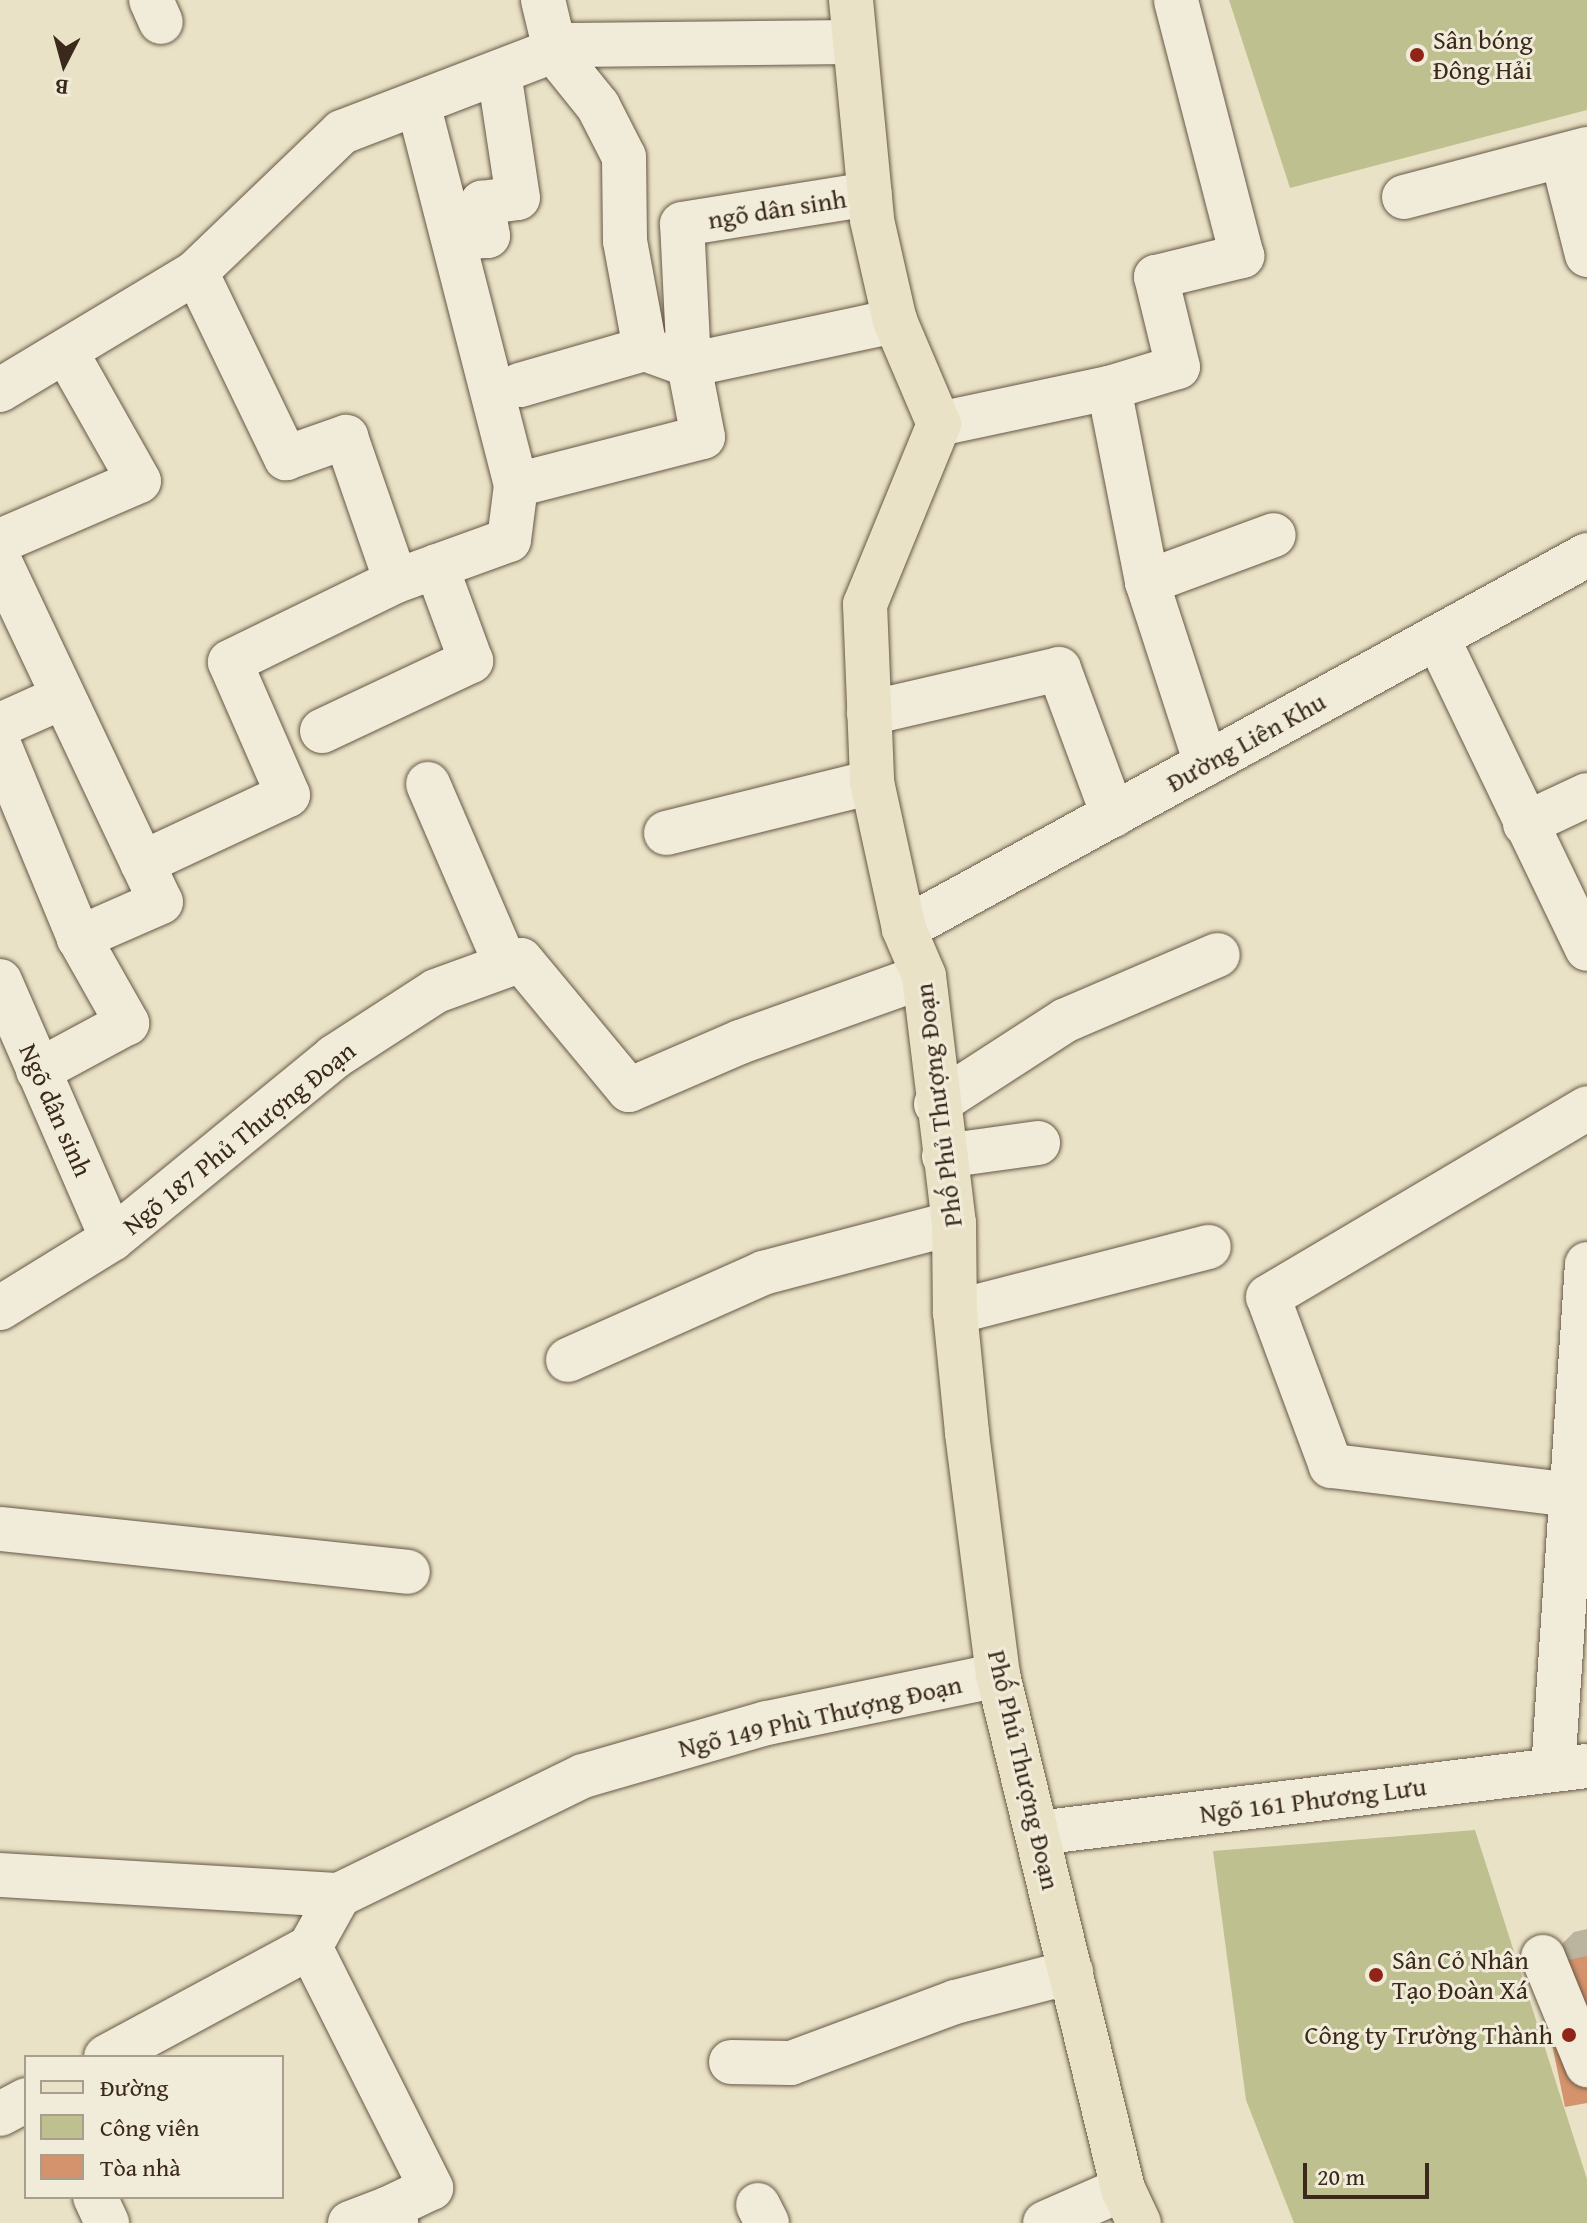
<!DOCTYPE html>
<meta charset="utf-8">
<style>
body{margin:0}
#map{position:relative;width:1587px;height:2223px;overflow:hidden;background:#eae2c6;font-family:"Gentium Book Plus",serif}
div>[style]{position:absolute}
.green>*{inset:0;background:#bfc090}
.shadow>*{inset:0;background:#0003}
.building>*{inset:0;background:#d4936c}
.roads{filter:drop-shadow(0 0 2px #675846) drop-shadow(0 0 2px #675846)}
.minor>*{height:44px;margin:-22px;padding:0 22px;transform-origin:22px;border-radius:22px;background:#f1ecda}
.major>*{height:44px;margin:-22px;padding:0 22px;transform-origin:22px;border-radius:22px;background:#eae2c6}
.dots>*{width:22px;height:22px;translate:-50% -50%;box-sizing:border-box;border:4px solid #f1ecda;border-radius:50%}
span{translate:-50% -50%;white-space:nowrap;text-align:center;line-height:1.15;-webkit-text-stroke:6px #f1ecda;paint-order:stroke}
.poi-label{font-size:26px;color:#3b2a1c}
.left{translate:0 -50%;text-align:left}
.right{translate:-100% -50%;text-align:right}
.street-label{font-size:26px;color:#3b2a1c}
.legend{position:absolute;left:24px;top:2055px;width:260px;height:144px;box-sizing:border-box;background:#f1ecda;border:2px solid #a89e8e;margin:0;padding:10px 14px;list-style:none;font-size:24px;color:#3b2a1c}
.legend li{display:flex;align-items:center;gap:16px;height:40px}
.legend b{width:40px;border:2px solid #a89e8e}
.north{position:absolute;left:24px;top:24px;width:80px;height:80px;-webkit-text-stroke:6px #f1ecda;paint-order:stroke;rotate:186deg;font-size:22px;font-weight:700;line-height:32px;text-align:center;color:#3b2a1c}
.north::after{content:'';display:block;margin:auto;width:28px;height:36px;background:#3b2a1c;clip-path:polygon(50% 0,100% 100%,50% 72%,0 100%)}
.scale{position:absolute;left:1303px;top:2163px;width:126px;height:36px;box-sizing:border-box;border:4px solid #3b2a1c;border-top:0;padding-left:10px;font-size:24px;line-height:28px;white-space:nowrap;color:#3b2a1c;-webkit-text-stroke:6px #f1ecda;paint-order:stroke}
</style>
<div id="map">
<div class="green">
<div style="clip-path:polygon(1229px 0,1587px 0,1587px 110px,1290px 188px)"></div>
<div style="clip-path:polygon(1475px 1830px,1587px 2179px,1587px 2223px,1294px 2223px,1246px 2100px,1213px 1851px)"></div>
</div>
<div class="shadow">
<div style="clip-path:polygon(1587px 1929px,1587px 2101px,1539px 1967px,1574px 1932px)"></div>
</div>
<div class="building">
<div style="clip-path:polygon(1587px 1956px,1587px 2103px,1565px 2107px,1536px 1967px)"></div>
</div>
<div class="roads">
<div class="minor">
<div style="left:151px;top:0;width:24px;rotate:66deg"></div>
<div style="left:543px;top:0;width:56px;rotate:76.5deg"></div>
<div style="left:556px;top:54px;width:67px;rotate:51.1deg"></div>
<div style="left:598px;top:106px;width:57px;rotate:63deg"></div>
<div style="left:624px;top:157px;width:84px;rotate:89.3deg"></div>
<div style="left:625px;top:241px;width:110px;rotate:79.5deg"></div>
<div style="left:1562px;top:156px;width:102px;rotate:75.8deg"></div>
<div style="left:1404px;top:197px;width:189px;rotate:-14.7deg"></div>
<div style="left:456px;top:238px;width:32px;rotate:-4deg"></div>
<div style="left:488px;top:236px;width:34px;rotate:-100deg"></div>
<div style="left:482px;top:203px;width:36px;rotate:-8deg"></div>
<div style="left:518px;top:198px;width:127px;rotate:-98.6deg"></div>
<div style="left:196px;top:272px;width:207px;rotate:64.2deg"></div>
<div style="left:286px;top:458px;width:64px;rotate:-19.3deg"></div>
<div style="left:346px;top:437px;width:152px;rotate:70.9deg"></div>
<div style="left:520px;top:385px;width:130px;rotate:-16.1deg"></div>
<div style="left:645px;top:349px;width:47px;rotate:20deg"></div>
<div style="left:689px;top:365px;width:211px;rotate:-12.1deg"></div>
<div style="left:1109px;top:388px;width:72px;rotate:-16.9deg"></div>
<div style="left:1178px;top:367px;width:93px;rotate:-103.7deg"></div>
<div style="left:1156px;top:277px;width:89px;rotate:-13.7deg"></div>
<div style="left:1242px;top:256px;width:264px;rotate:-104.5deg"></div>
<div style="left:0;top:390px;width:229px;rotate:-31deg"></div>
<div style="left:196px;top:272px;width:202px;rotate:-43.8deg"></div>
<div style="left:342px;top:132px;width:243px;rotate:-21deg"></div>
<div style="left:569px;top:45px;width:283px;rotate:-0.6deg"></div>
<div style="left:939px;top:424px;width:174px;rotate:-12deg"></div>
<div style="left:1109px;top:388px;width:198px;rotate:78.9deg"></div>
<div style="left:1147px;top:582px;width:135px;rotate:-20.3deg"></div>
<div style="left:516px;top:485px;width:193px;rotate:-14.4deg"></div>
<div style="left:703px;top:437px;width:73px;rotate:-101deg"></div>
<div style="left:689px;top:365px;width:141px;rotate:-92.8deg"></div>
<div style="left:682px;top:224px;width:190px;rotate:-9.1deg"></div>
<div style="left:0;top:541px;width:151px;rotate:-23.3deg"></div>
<div style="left:139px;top:481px;width:148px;rotate:-119.5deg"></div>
<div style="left:0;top:562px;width:376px;rotate:64.7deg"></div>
<div style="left:161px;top:902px;width:90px;rotate:156.3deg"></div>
<div style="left:79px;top:938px;width:98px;rotate:60.5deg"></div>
<div style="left:127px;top:1023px;width:101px;rotate:151.7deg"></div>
<div style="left:1147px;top:582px;width:191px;rotate:72deg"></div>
<div style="left:1437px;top:637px;width:346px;rotate:64.3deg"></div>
<div style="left:869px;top:713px;width:195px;rotate:-13deg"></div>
<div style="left:1059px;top:669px;width:156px;rotate:69.7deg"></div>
<div style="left:0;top:725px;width:69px;rotate:-24deg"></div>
<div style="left:322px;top:731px;width:165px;rotate:-25.2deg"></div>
<div style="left:471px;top:661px;width:101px;rotate:-110.2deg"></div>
<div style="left:0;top:747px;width:207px;rotate:67.5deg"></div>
<div style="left:428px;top:784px;width:197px;rotate:66.7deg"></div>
<div style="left:1525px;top:824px;width:68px;rotate:-25.1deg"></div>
<div style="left:666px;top:833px;width:212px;rotate:-13.9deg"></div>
<div style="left:142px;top:863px;width:161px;rotate:-25deg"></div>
<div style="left:288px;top:795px;width:145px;rotate:-113.6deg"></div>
<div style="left:230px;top:662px;width:185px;rotate:-26deg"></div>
<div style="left:396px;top:581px;width:120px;rotate:-19.9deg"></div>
<div style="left:509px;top:540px;width:55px;rotate:-82.7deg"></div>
<div style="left:516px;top:485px;width:394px;rotate:-104.4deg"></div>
<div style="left:904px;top:929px;width:779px;rotate:-28.7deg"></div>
<div style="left:0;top:981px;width:281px;rotate:66.5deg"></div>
<div style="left:936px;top:1104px;width:155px;rotate:-32.9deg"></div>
<div style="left:1066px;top:1020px;width:165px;rotate:-23.2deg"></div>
<div style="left:944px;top:1156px;width:95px;rotate:-7.9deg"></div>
<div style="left:0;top:1308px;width:132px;rotate:-31.6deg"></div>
<div style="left:112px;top:1239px;width:287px;rotate:-39.3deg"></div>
<div style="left:334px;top:1057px;width:121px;rotate:-32.9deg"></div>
<div style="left:436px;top:991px;width:90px;rotate:-20deg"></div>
<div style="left:521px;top:960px;width:169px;rotate:50.3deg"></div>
<div style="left:629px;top:1090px;width:121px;rotate:-23.4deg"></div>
<div style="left:740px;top:1042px;width:195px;rotate:-19.7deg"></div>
<div style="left:955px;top:1312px;width:262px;rotate:-14.4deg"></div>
<div style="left:568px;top:1360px;width:214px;rotate:-24deg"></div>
<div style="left:763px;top:1273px;width:197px;rotate:-14.7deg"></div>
<div style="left:1572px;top:1495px;width:243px;rotate:-173.1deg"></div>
<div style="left:1331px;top:1466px;width:180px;rotate:-110.4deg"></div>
<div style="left:1268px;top:1297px;width:371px;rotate:-30.6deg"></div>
<div style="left:0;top:1529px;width:410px;rotate:6deg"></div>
<div style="left:1553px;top:1770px;width:507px;rotate:-86.16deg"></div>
<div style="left:1038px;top:1833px;width:553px;rotate:-6.96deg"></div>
<div style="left:0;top:1875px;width:340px;rotate:3.4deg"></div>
<div style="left:310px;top:1947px;width:270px;rotate:63.3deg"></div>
<div style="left:431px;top:2188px;width:49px;rotate:154.5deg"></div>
<div style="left:387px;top:2209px;width:17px;rotate:57deg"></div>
<div style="left:1543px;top:1957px;width:117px;rotate:67.8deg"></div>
<div style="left:106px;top:2057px;width:232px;rotate:-28.3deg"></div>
<div style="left:310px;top:1947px;width:60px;rotate:-60.9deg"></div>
<div style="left:339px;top:1895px;width:271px;rotate:-26deg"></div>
<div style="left:583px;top:1776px;width:191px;rotate:-16.1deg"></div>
<div style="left:767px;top:1723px;width:236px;rotate:-11.7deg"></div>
<div style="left:731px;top:2062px;width:60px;rotate:1deg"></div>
<div style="left:791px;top:2063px;width:175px;rotate:-20.4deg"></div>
<div style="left:955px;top:2002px;width:120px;rotate:-14.5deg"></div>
<div style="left:0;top:2114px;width:30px;rotate:-28deg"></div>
<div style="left:95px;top:2197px;width:29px;rotate:65deg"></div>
<div style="left:758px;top:2205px;width:20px;rotate:63deg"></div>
<div style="left:350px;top:2223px;width:40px;rotate:-21deg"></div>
<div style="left:1045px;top:2223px;width:85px;rotate:-23.6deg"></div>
</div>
<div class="major">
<div style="left:851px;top:0;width:221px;rotate:84.5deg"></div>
<div style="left:872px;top:220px;width:104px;rotate:77.2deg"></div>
<div style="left:895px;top:321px;width:112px;rotate:66.9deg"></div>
<div style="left:939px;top:424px;width:195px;rotate:112.3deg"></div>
<div style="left:865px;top:604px;width:178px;rotate:87.7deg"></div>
<div style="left:872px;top:782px;width:150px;rotate:77.7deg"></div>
<div style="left:904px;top:929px;width:51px;rotate:66.9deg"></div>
<div style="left:924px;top:976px;width:249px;rotate:83.1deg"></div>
<div style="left:954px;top:1223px;width:89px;rotate:89.4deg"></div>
<div style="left:955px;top:1312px;width:122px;rotate:84.3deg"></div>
<div style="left:967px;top:1433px;width:244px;rotate:82.7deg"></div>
<div style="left:998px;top:1675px;width:529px;rotate:76.33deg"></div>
<div style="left:1123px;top:2189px;width:38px;rotate:65deg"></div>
</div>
</div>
<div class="dots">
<div style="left:1417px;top:55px;background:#8f2418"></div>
<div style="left:1376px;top:1975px;background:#8f2418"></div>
<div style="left:1569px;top:2035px;background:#8f2418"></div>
</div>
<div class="poi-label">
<span class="left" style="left:1433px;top:55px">Sân bóng<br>Đông Hải</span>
<span class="left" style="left:1392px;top:1975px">Sân Cỏ Nhân<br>Tạo Đoàn Xá</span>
<span class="right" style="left:1553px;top:2035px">Công ty Trường Thành</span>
</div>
<div class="street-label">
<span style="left:777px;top:209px;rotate:-9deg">ngõ dân sinh</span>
<span style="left:1246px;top:742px;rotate:-29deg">Đường Liên Khu</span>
<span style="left:938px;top:1105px;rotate:-97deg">Phố Phủ Thượng Đoạn</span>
<span style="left:56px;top:1110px;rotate:66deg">Ngõ dân sinh</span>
<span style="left:239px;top:1138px;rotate:-39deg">Ngõ 187 Phủ Thượng Đoạn</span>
<span style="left:820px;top:1716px;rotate:-13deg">Ngõ 149 Phù Thượng Đoạn</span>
<span style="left:1024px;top:1770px;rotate:77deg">Phố Phủ Thượng Đoạn</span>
<span style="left:1313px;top:1800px;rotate:-7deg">Ngõ 161 Phương Lưu</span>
</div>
<ul class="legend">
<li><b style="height:10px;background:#eae2c6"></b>Đường</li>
<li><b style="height:22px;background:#bfc090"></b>Công viên</li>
<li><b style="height:22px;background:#d4936c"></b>Tòa nhà</li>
</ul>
<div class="north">B</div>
<div class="scale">20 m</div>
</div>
